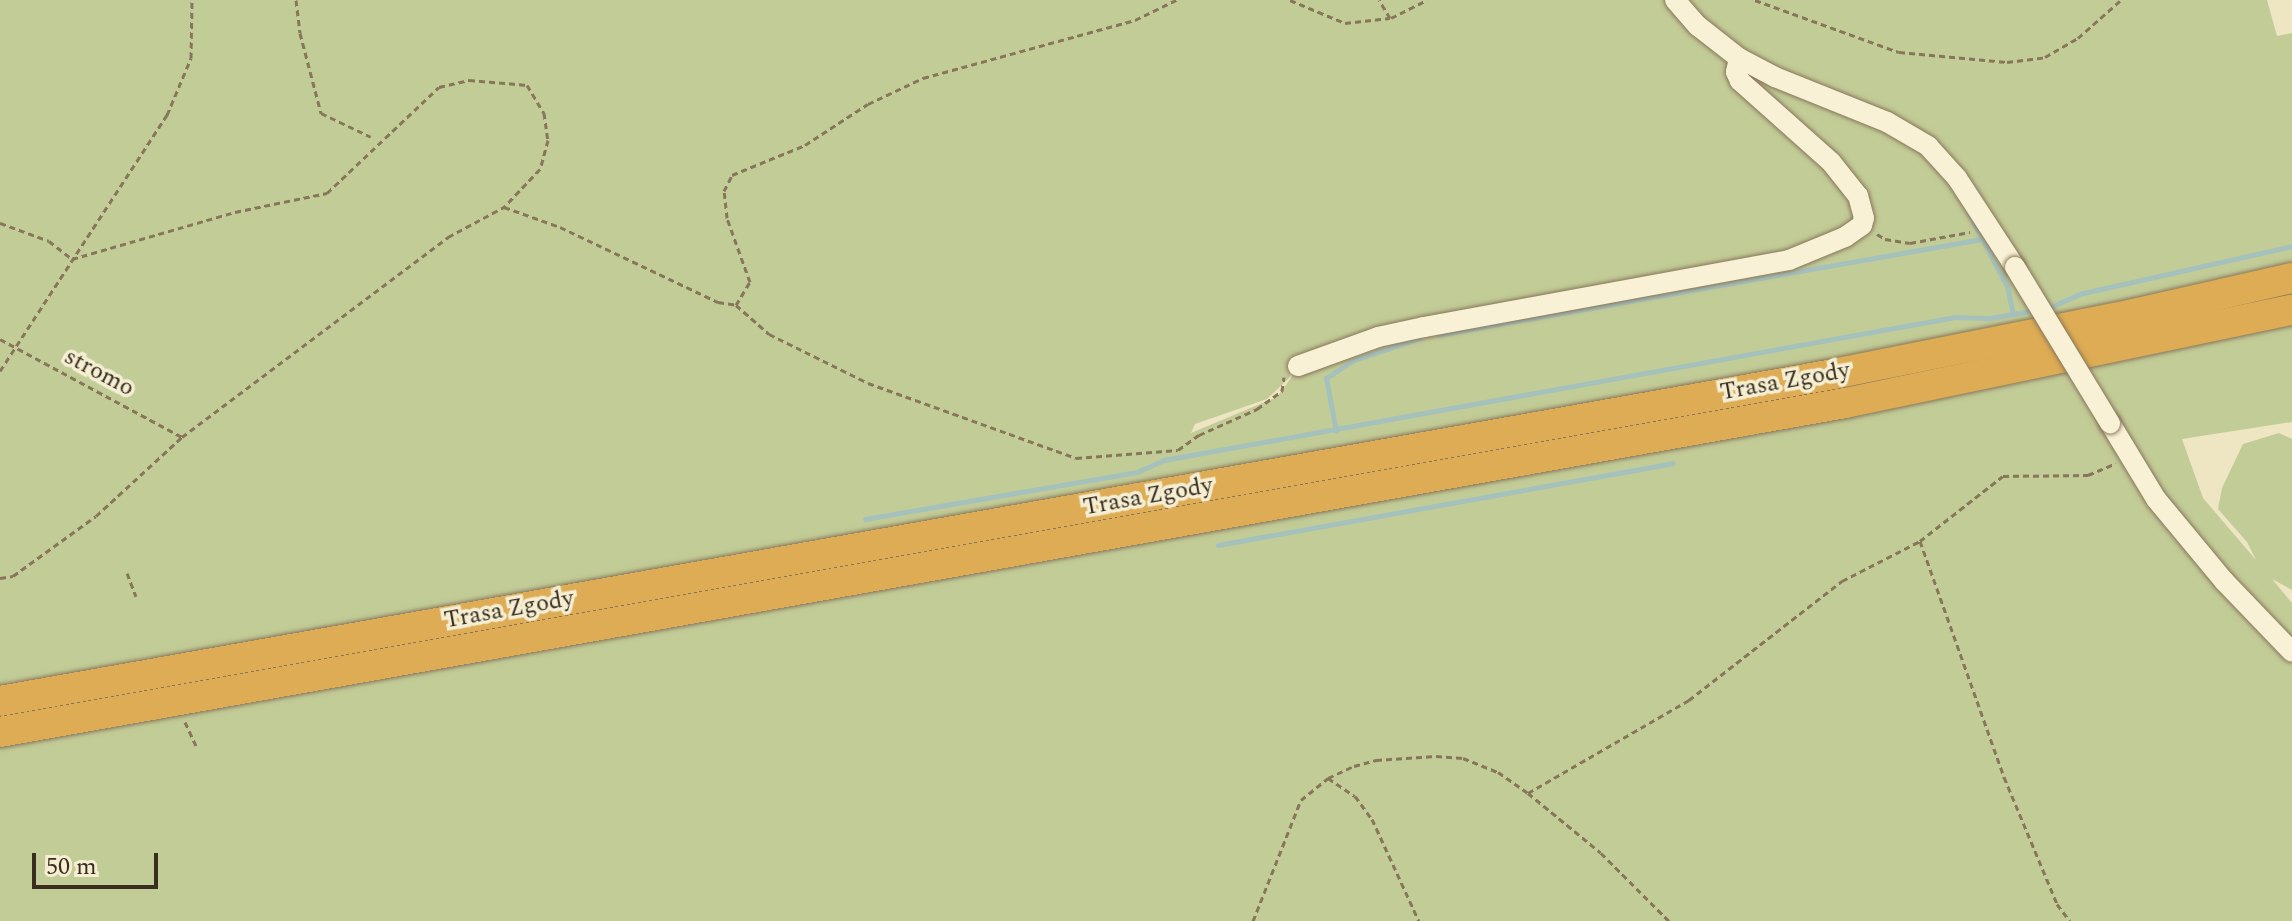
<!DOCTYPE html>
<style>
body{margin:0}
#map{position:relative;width:2292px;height:921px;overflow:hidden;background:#eee5c3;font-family:Spectral,serif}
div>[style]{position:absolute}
.green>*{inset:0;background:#c2cc97}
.stream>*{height:5px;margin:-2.5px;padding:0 2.5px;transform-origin:2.5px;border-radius:2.5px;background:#a5c1bb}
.path>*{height:3px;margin-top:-1.5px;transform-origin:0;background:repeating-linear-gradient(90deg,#88765a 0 6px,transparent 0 10px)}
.roads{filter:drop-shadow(0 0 2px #88765a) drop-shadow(0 0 2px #88765a)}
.minor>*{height:20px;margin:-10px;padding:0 10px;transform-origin:10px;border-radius:10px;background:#f9f1d6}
.highway>*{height:30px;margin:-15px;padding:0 15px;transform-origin:15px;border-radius:15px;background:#ddac54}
.bridges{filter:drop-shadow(0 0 2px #88765a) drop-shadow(0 0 2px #88765a)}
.minor-bridge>*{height:20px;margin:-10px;padding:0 10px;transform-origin:10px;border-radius:10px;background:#f9f1d6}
span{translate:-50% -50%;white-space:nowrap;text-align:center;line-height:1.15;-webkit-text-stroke:7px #f5eed3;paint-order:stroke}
.street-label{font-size:24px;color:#382d1e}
.scale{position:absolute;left:32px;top:853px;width:126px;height:36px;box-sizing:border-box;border:4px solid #382d1e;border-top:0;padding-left:10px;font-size:24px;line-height:28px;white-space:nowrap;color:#382d1e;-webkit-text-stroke:6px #f5eed3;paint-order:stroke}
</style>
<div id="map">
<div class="green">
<div style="clip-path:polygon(evenodd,0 0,2267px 0,2277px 36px,2292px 33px,2292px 422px,2182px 439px,2203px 498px,2256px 560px,2247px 542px,2218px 509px,2222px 488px,2243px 444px,2279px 433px,2292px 439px,2292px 590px,2272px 579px,2292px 603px,2292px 921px,0 921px,0 0,1289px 365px,1293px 375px,1277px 397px,1191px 433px,1195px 424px,1267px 399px,1290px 377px,1289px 365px)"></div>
</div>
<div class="stream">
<div style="left:1968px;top:212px;width:30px;rotate:62deg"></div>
<div style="left:2046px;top:309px;width:36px;rotate:-24deg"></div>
<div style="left:2079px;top:294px;width:218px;rotate:-12.7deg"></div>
<div style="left:1438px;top:335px;width:552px;rotate:-10.01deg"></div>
<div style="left:1982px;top:239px;width:53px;rotate:62deg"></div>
<div style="left:2007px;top:286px;width:29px;rotate:78deg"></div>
<div style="left:1336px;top:431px;width:54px;rotate:-100.7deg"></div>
<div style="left:1326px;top:378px;width:33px;rotate:-33deg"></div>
<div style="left:1354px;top:360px;width:70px;rotate:-18.4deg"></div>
<div style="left:865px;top:519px;width:276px;rotate:-9.8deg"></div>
<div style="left:1137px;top:472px;width:30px;rotate:-24deg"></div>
<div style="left:1164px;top:460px;width:804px;rotate:-10.25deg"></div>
<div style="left:1955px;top:317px;width:35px;rotate:2deg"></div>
<div style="left:1990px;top:318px;width:47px;rotate:-9.9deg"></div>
<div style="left:1218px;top:545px;width:462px;rotate:-10.2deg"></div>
</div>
<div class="path">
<div style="left:296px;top:0;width:33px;rotate:83deg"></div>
<div style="left:300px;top:33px;width:83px;rotate:75.3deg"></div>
<div style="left:321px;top:113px;width:55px;rotate:25.6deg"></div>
<div style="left:1290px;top:0;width:60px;rotate:22.7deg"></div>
<div style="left:1345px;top:23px;width:45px;rotate:-6.3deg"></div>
<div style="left:1390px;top:18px;width:21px;rotate:-121deg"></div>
<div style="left:1755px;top:0;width:153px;rotate:19.9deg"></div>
<div style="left:1899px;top:52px;width:108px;rotate:5.3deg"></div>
<div style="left:2007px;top:62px;width:38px;rotate:-7deg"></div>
<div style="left:2045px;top:57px;width:38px;rotate:-30deg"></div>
<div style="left:2078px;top:38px;width:57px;rotate:-41.5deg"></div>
<div style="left:1391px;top:18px;width:40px;rotate:-26.6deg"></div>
<div style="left:0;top:223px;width:52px;rotate:20.2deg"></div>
<div style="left:49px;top:241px;width:29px;rotate:38deg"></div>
<div style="left:72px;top:259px;width:170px;rotate:-16.1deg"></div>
<div style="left:235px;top:212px;width:94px;rotate:-11.7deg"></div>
<div style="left:327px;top:193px;width:154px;rotate:-43.4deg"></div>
<div style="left:439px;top:87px;width:31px;rotate:-13deg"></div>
<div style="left:469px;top:80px;width:58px;rotate:4.9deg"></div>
<div style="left:527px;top:85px;width:33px;rotate:59deg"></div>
<div style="left:544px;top:113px;width:27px;rotate:82deg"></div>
<div style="left:548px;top:140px;width:30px;rotate:105deg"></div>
<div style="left:540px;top:169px;width:52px;rotate:133.5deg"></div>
<div style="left:1877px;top:234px;width:9px;rotate:32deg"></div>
<div style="left:1885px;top:239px;width:25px;rotate:9deg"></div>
<div style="left:1910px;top:243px;width:61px;rotate:-10.4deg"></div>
<div style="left:736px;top:305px;width:44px;rotate:41.3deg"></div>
<div style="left:769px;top:334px;width:110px;rotate:26.3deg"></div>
<div style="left:868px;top:383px;width:221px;rotate:19.8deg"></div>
<div style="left:1076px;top:458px;width:102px;rotate:-4.5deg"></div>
<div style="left:1178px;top:450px;width:26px;rotate:-36deg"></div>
<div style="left:1199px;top:435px;width:64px;rotate:-24.1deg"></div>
<div style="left:1257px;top:409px;width:31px;rotate:-36deg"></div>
<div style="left:1282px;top:391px;width:14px;rotate:-82deg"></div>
<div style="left:0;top:339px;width:207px;rotate:28.3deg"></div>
<div style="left:0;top:371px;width:306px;rotate:-56.9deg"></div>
<div style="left:167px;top:115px;width:62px;rotate:-67.2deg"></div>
<div style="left:191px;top:58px;width:58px;rotate:-89deg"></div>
<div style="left:1920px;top:541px;width:251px;rotate:70.4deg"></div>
<div style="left:2004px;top:777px;width:138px;rotate:67.3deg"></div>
<div style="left:2057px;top:904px;width:21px;rotate:53deg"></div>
<div style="left:127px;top:573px;width:25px;rotate:69deg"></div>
<div style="left:0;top:578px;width:13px;rotate:-9deg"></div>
<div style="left:13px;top:576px;width:102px;rotate:-35.9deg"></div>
<div style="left:96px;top:516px;width:117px;rotate:-42.6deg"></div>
<div style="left:182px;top:437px;width:333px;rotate:-36.9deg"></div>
<div style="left:448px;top:237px;width:64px;rotate:-28.2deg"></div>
<div style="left:504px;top:207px;width:59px;rotate:19.7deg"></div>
<div style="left:560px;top:227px;width:175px;rotate:25.4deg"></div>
<div style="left:718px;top:302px;width:18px;rotate:9deg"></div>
<div style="left:736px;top:305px;width:27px;rotate:-59deg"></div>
<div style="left:750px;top:282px;width:68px;rotate:-109.8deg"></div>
<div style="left:727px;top:218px;width:27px;rotate:-96deg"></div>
<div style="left:724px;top:191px;width:18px;rotate:-63deg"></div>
<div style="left:732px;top:175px;width:79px;rotate:-22.3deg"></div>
<div style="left:805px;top:145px;width:75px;rotate:-33.1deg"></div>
<div style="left:868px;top:104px;width:61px;rotate:-25.3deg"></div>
<div style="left:923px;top:78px;width:220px;rotate:-15.3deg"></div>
<div style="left:1135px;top:20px;width:46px;rotate:-26deg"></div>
<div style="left:185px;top:722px;width:26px;rotate:65deg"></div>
<div style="left:1328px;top:778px;width:32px;rotate:34deg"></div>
<div style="left:1355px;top:796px;width:29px;rotate:54deg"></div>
<div style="left:1372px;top:819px;width:112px;rotate:65.3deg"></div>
<div style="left:1528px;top:793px;width:186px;rotate:-30deg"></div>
<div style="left:1689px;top:700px;width:194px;rotate:-37.9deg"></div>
<div style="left:1842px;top:581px;width:88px;rotate:-27.1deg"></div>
<div style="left:1920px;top:541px;width:105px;rotate:-38.1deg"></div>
<div style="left:2003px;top:476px;width:85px;rotate:-0.7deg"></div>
<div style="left:2088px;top:475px;width:30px;rotate:-23deg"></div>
<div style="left:1253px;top:921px;width:130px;rotate:-68.4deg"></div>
<div style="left:1301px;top:800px;width:35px;rotate:-39deg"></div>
<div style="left:1328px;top:778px;width:29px;rotate:-25deg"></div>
<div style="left:1354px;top:766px;width:23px;rotate:-15deg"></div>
<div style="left:1376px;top:760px;width:60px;rotate:-3.8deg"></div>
<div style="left:1436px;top:756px;width:27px;rotate:4deg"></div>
<div style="left:1463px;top:758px;width:38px;rotate:22deg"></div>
<div style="left:1498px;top:772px;width:37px;rotate:35deg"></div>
<div style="left:1528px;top:793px;width:94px;rotate:39.4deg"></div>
<div style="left:1601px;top:853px;width:96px;rotate:45deg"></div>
</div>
<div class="roads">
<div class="minor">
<div style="left:1675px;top:0;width:35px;rotate:49deg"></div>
<div style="left:1698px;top:26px;width:52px;rotate:38deg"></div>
<div style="left:1739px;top:58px;width:41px;rotate:27.8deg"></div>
<div style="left:1775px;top:77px;width:121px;rotate:21.9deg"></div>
<div style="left:1887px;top:122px;width:48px;rotate:30.3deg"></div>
<div style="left:1928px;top:146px;width:43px;rotate:47.8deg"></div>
<div style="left:1957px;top:178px;width:106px;rotate:56.9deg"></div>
<div style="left:1298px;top:366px;width:85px;rotate:-19.9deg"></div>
<div style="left:1378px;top:337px;width:47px;rotate:-12.3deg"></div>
<div style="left:1424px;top:327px;width:371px;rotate:-10.4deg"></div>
<div style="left:1789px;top:260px;width:61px;rotate:-22.3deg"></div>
<div style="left:1845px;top:237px;width:21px;rotate:-35deg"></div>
<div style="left:1862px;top:225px;width:7px;rotate:-74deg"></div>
<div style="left:1864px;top:218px;width:23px;rotate:-105deg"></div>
<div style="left:1858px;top:196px;width:43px;rotate:-128.5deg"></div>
<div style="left:1831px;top:162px;width:122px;rotate:-138.3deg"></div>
<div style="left:1740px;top:81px;width:10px;rotate:-114deg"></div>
<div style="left:1736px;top:72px;width:14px;rotate:-78deg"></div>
<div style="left:2110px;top:423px;width:89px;rotate:58.8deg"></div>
<div style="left:2156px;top:499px;width:107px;rotate:50.3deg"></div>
<div style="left:2224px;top:581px;width:98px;rotate:46.2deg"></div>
</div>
<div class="highway">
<div style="left:0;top:701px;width:1862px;rotate:-10.11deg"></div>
<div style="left:1833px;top:374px;width:306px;rotate:-11.3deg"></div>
<div style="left:2133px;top:314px;width:163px;rotate:-12.8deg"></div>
<div style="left:0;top:732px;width:1874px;rotate:-10.11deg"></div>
<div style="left:1845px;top:403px;width:457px;rotate:-11.8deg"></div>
</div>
</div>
<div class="bridges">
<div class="minor-bridge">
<div style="left:2015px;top:267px;width:183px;rotate:58.7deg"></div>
</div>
</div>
<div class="street-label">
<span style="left:99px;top:373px;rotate:28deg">stromo</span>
<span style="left:1785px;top:382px;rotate:-10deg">Trasa Zgody</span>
<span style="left:1148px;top:497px;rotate:-10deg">Trasa Zgody</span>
<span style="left:509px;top:610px;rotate:-10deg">Trasa Zgody</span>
</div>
<div class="scale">50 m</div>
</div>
